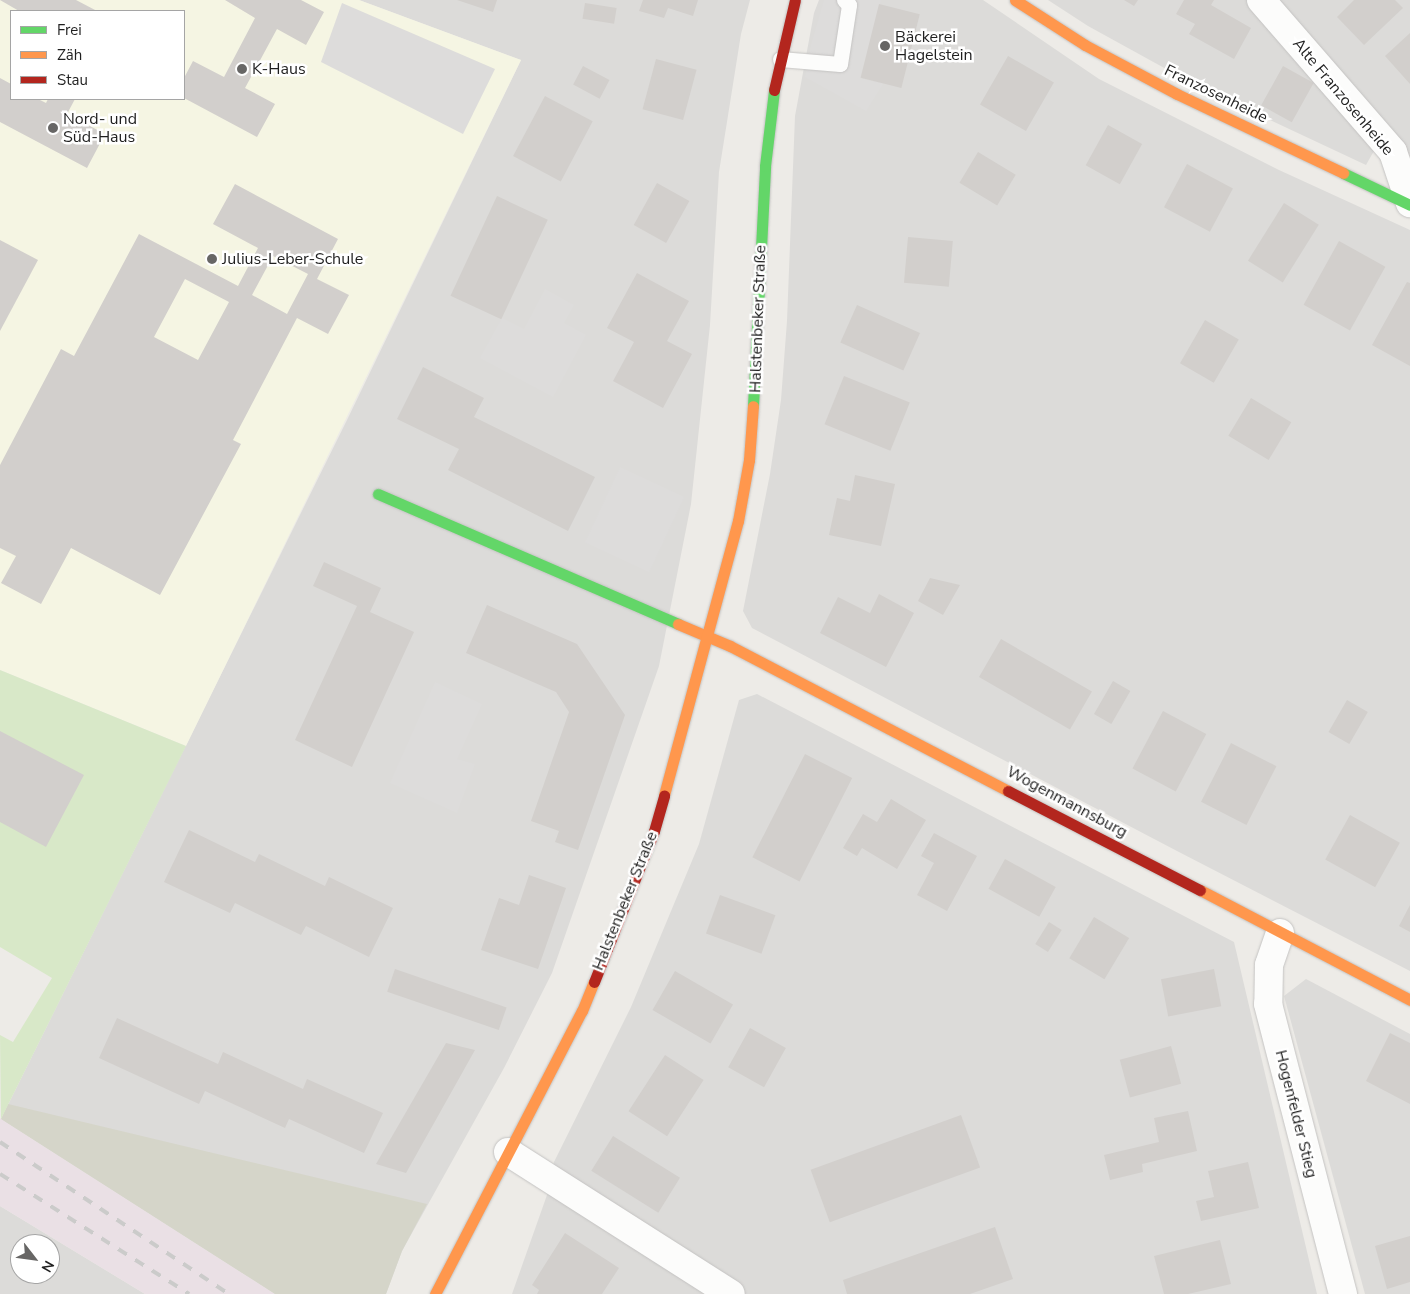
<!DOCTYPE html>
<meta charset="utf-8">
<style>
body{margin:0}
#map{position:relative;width:1410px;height:1294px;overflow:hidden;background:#edebe7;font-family:"Nunito Sans",sans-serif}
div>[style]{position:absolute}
.residential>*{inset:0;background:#dcdbd9}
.industrial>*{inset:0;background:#eae0e5}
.education>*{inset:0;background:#f5f5e3}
.construction>*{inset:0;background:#d5d5c9}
.grass>*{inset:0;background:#d8e8c8}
.parking>*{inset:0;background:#dddcdb;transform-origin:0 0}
.building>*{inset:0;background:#d2cfcc;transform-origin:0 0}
.roads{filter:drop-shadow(0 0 1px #c4c3c2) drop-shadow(0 0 1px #c4c3c2)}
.lane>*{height:15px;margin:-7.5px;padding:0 7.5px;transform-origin:7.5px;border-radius:7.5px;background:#fcfcfb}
.street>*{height:28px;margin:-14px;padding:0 14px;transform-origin:14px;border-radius:14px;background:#fcfcfb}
.fast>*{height:11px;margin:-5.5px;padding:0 5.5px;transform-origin:5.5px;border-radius:5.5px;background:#63d668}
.slow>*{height:11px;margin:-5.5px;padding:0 5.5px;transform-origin:5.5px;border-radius:5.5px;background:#ff974d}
.jam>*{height:11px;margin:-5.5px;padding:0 5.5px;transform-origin:5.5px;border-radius:5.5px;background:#b3261e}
.rail>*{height:4px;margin-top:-2px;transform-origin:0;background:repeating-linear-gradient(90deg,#cbcbca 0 10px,transparent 0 20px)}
.dots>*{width:14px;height:14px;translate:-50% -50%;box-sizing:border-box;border:2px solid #fff;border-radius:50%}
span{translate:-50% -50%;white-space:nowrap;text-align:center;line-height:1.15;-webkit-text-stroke:5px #fff;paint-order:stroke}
.poi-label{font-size:16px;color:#1f1f1f}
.left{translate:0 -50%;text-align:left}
.street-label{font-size:16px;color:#1f1f1f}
.legend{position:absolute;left:10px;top:10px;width:175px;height:90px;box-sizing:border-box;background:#fff;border:1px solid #a5a5a5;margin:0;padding:6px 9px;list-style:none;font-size:15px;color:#1f1f1f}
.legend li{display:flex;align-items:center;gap:10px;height:25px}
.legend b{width:25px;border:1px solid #a5a5a5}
.north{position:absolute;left:10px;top:1234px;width:50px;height:50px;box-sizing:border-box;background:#fff;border:1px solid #a5a5a5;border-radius:50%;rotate:120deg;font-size:14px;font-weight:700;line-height:20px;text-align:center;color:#1f1f1f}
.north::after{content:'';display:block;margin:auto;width:18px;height:22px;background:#676665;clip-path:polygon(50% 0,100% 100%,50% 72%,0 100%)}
</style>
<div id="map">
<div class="residential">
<div style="clip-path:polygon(359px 0,750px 0,741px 34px,719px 172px,710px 325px,691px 504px,659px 666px,552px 973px,504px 1068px,402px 1251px,386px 1294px,275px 1294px,1px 1119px,347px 420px,521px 60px)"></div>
<div style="clip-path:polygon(819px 0,983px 0,1099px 79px,1279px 170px,1410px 230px,1410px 971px,1177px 851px,752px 628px,743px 611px,770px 474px,781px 400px,787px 321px,795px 116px,814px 13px)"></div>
<div style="clip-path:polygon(1048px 0,1247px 0,1375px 149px,1366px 165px,1197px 86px,1088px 26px)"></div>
<div style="clip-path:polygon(1278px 0,1410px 0,1410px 157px)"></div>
<div style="clip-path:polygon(757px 694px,1234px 942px,1317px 1294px,512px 1294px,547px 1195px,554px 1162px,631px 1007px,699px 844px,739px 700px)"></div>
<div style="clip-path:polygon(1306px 979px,1410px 1034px,1410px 1294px,1365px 1294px,1284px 996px)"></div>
<div style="clip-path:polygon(evenodd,0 1206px,145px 1294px,0 1294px,0 1206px,20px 1244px,50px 1244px,50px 1274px,20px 1274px,20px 1244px)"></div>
</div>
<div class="industrial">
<div style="clip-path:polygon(0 1118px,1px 1119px,275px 1294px,145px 1294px,0 1206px)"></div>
</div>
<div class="education">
<div style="clip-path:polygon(evenodd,0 0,359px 0,521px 60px,186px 746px,0 670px,0 0,11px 11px,184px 11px,184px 99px,11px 99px,11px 11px)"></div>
</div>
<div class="construction">
<div style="clip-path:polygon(8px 1104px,427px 1204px,402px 1251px,386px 1294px,275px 1294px,1px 1119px)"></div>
</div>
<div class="grass">
<div style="clip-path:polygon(0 670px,186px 746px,1px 1119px,0 1035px,13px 1042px,52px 978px,0 947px)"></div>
</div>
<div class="parking">
<div style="clip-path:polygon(824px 0,881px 0,860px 78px,883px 84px,866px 111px,805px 77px,811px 45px)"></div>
<div style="clip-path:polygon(342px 3px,495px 69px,463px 134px,321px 62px)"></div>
<div style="clip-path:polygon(545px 289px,574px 305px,564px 323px,586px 335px,553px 397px,480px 358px,502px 318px,524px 329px)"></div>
<div style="left:620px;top:467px;width:71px;height:83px;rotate:25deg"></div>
<div style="clip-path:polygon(435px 682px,482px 704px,457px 759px,475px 764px,457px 813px,390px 783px)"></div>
</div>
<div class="building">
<div style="clip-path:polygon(0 0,76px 0,97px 11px,19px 11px)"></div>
<div style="clip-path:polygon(225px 0,301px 0,324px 12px,306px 45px,277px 29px,245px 88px,275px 104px,257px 137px,184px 98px,184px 78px,193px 61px,224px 77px,255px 18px)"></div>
<div style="clip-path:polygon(457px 0,497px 0,493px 12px)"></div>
<div style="clip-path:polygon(643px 0,698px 0,693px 16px,668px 8px,664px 18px,639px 11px)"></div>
<div style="clip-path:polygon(1124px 0,1138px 0,1134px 6px)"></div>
<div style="clip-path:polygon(1184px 0,1214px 0,1211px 5px,1251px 28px,1234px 59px,1189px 34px,1195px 24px,1176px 14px)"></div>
<div style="clip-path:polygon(1354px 0,1395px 0,1403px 8px,1364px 45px,1337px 17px)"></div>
<div style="left:585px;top:3px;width:32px;height:16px;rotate:9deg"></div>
<div style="left:879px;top:4px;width:42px;height:76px;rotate:14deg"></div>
<div style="clip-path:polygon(1410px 33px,1410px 84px,1385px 56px)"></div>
<div style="left:1008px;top:56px;width:53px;height:56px;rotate:30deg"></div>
<div style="left:656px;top:59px;width:42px;height:52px;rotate:15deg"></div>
<div style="left:583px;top:66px;width:30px;height:21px;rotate:28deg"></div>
<div style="left:1283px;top:66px;width:35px;height:45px;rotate:29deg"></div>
<div style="clip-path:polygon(0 78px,11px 84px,11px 99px,38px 99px,46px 103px,48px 99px,75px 99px,67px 114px,105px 134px,87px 168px,0 122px)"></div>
<div style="left:545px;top:96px;width:54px;height:68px;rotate:28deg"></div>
<div style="left:1108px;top:125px;width:39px;height:46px;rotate:29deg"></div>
<div style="left:978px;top:152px;width:44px;height:36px;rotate:31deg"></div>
<div style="left:1187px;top:164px;width:52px;height:49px;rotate:28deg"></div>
<div style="left:657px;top:183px;width:37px;height:48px;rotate:29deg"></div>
<div style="clip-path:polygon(evenodd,235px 184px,338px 239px,317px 279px,349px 295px,328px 334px,297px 318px,233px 440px,241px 444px,160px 595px,71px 548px,41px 604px,1px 583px,16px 556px,0 548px,0 465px,61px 349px,74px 356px,139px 234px,238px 286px,258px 248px,213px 224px,235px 184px,273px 256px,308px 274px,287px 314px,252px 295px,273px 256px,235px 184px,185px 279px,229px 302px,198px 360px,154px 337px,185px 279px)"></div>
<div style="left:497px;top:196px;width:56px;height:110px;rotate:25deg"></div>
<div style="left:1284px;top:203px;width:41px;height:68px;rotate:32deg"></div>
<div style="left:908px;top:237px;width:45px;height:46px;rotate:5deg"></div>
<div style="clip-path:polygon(0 240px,38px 260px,0 331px)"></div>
<div style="left:1339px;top:241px;width:53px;height:73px;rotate:29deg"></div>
<div style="clip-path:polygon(637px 273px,689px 301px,667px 341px,692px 354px,663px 408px,613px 381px,634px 342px,607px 328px)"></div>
<div style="clip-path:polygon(1407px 282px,1410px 283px,1410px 366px,1372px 345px)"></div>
<div style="left:857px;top:305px;width:69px;height:41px;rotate:24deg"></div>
<div style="left:1205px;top:320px;width:39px;height:50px;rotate:30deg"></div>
<div style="clip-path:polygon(423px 367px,484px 398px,474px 417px,595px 477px,568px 531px,448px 470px,459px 449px,397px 419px)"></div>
<div style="left:844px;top:376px;width:71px;height:52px;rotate:22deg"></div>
<div style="left:1251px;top:398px;width:47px;height:44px;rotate:31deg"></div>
<div style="clip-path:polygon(855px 475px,895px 484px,881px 546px,829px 535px,837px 498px,850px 501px)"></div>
<div style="clip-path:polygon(324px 562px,381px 588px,370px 612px,414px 632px,352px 767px,295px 740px,357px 606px,313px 586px)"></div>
<div style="clip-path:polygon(930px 578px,960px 585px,943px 615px,918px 601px)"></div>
<div style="clip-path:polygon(879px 594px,914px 613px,886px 667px,820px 633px,838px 597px,870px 613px)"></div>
<div style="clip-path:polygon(487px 605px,577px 644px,625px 715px,578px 850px,555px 842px,559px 831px,531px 821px,569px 712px,556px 692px,466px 653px)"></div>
<div style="left:1001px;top:639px;width:105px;height:44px;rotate:30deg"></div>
<div style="left:1113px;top:681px;width:20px;height:38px;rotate:30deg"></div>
<div style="left:1347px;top:700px;width:24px;height:37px;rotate:30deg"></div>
<div style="left:1163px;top:711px;width:49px;height:65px;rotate:28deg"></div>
<div style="clip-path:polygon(0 731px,84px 775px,46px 847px,0 822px)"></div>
<div style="left:1231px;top:743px;width:51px;height:66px;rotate:27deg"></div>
<div style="left:805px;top:754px;width:53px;height:116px;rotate:27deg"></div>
<div style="clip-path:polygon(891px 799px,926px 820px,897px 869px,862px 848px,857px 856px,843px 848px,863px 814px,877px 822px)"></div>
<div style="left:1350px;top:815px;width:57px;height:51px;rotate:29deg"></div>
<div style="clip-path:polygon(189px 830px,255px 862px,259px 854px,325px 886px,329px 877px,393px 908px,369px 957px,306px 926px,301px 935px,235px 903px,230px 913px,164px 882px)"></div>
<div style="clip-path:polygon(934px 833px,977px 856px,947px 911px,917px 895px,934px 863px,921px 856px)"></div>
<div style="left:1005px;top:859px;width:58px;height:34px;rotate:29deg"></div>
<div style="clip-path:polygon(529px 875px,566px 888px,538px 969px,481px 950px,499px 898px,519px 905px)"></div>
<div style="left:720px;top:895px;width:59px;height:41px;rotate:20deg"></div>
<div style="clip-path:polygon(1410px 905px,1410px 932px,1399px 926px)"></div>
<div style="left:1094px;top:917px;width:41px;height:48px;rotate:31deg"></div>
<div style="left:1049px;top:922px;width:15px;height:26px;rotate:32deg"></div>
<div style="left:395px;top:969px;width:118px;height:24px;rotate:19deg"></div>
<div style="left:1214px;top:969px;width:38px;height:54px;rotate:79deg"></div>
<div style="left:675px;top:971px;width:67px;height:45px;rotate:30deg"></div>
<div style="clip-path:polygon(117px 1018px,218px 1064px,223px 1052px,303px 1089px,307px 1079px,383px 1113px,364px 1153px,289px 1119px,285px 1128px,205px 1091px,199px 1104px,99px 1058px)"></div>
<div style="left:750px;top:1028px;width:41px;height:45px;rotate:29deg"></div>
<div style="clip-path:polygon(1390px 1033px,1410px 1043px,1410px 1104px,1366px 1081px)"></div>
<div style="clip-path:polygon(446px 1043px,475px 1050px,406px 1173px,376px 1164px)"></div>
<div style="left:1171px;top:1046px;width:39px;height:53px;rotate:75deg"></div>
<div style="left:665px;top:1055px;width:46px;height:67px;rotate:33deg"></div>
<div style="clip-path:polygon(1188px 1111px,1197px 1151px,1142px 1164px,1143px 1172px,1110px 1180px,1104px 1155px,1159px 1142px,1154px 1118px)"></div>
<div style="left:961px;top:1115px;width:56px;height:160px;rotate:70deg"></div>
<div style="left:613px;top:1136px;width:79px;height:41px;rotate:32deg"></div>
<div style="clip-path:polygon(1248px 1162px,1259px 1208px,1201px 1221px,1196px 1201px,1214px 1197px,1208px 1171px)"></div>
<div style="clip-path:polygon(995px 1227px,1013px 1279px,970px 1294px,847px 1294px,843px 1280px)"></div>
<div style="clip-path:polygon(565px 1233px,619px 1268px,602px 1294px,537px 1294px,539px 1290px,532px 1285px)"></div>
<div style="clip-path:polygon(1410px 1236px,1410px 1282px,1387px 1289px,1375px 1246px)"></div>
<div style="clip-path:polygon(1220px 1240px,1231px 1284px,1188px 1294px,1164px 1294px,1154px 1256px)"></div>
</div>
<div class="roads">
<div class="lane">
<div style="left:780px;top:59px;width:60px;rotate:4.8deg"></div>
<div style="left:840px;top:64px;width:60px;rotate:-81.3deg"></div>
<div style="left:849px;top:5px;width:7px;rotate:-135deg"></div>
</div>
<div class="street">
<div style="left:1261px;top:0;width:201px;rotate:49deg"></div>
<div style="left:1393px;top:152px;width:54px;rotate:71.6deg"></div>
<div style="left:1280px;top:933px;width:34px;rotate:109deg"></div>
<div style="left:1269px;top:965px;width:39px;rotate:91deg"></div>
<div style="left:1268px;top:1004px;width:300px;rotate:75.5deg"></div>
<div style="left:508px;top:1152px;width:264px;rotate:32.5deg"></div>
</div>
<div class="fast">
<div style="left:1343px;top:173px;width:74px;rotate:25.5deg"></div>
<div style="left:753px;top:406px;width:240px;rotate:-87.1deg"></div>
<div style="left:765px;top:166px;width:77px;rotate:-83.2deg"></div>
<div style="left:378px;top:494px;width:327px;rotate:23.4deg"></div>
</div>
<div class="slow">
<div style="left:1015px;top:0;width:83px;rotate:32.7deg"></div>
<div style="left:1085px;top:45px;width:104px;rotate:28deg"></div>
<div style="left:1177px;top:94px;width:184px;rotate:25.4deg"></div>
<div style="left:678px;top:624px;width:56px;rotate:22.9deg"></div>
<div style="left:730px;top:646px;width:314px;rotate:27.5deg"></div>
<div style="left:664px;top:795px;width:284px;rotate:-74.9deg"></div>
<div style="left:738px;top:521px;width:62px;rotate:-79.8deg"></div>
<div style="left:749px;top:460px;width:54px;rotate:-85.8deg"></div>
<div style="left:1200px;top:890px;width:237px;rotate:27.6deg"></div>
<div style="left:435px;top:1294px;width:319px;rotate:-62.6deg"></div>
<div style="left:582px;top:1011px;width:31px;rotate:-68deg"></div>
</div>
<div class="jam">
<div style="left:774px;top:90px;width:92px;rotate:-76.9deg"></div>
<div style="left:1008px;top:791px;width:216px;rotate:27.3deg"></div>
<div style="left:594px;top:982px;width:162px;rotate:-68.3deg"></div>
<div style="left:654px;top:831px;width:37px;rotate:-74deg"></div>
</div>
</div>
<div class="rail">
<div style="left:0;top:1142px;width:275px;rotate:33.6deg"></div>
<div style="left:0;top:1174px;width:224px;rotate:32.4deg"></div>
</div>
<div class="dots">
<div style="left:885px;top:46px;background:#676665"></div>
<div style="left:242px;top:69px;background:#676665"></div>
<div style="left:53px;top:128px;background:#676665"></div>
<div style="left:212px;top:259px;background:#676665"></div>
</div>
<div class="poi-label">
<span class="left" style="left:895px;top:46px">Bäckerei<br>Hagelstein</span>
<span class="left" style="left:252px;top:69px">K-Haus</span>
<span class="left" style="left:63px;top:128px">Nord- und<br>Süd-Haus</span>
<span class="left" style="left:222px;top:259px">Julius-Leber-Schule</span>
</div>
<div class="street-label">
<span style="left:1216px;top:94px;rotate:26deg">Franzosenheide</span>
<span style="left:1343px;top:97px;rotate:50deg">Alte Franzosenheide</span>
<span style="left:758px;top:319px;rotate:-88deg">Halstenbeker Straße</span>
<span style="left:1067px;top:802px;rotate:28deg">Wogenmannsburg</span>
<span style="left:625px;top:901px;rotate:-68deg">Halstenbeker Straße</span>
<span style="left:1296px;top:1114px;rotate:76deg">Hogenfelder Stieg</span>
</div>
<ul class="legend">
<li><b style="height:6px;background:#63d668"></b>Frei</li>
<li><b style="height:6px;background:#ff974d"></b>Zäh</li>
<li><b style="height:6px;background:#b3261e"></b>Stau</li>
</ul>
<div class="north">N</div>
</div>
